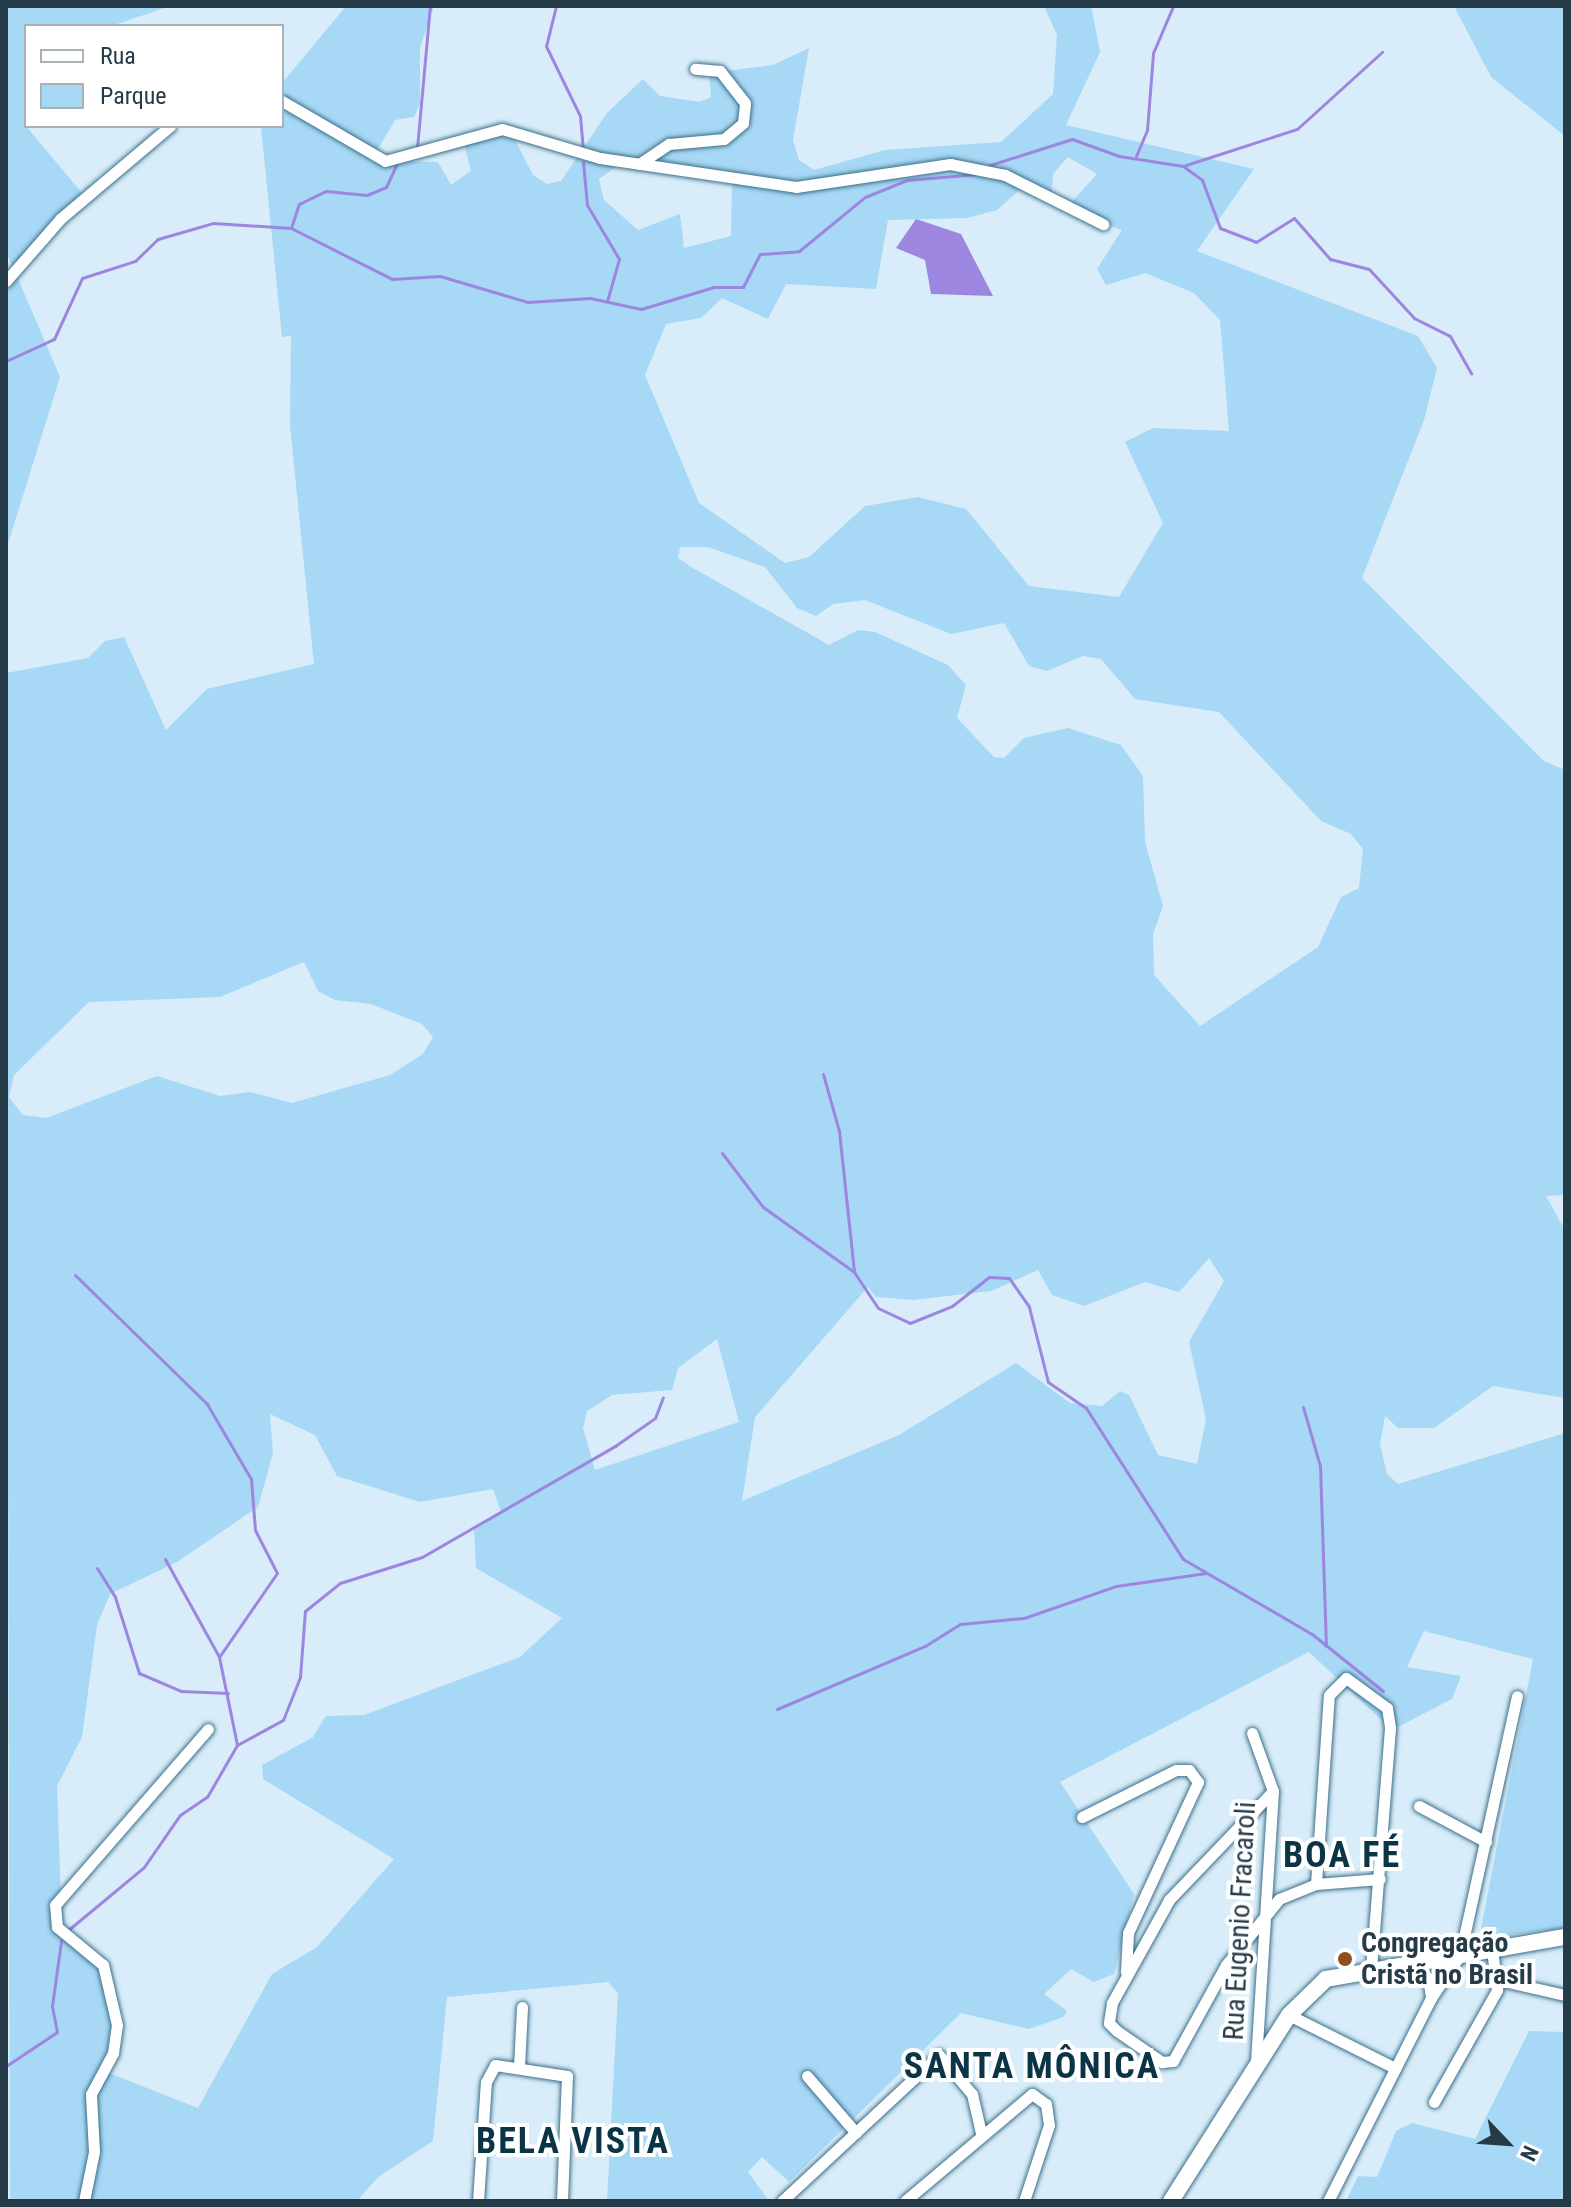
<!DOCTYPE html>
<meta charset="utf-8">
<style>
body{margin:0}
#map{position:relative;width:1571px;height:2207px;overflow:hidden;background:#d8edf9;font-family:"Roboto Condensed",sans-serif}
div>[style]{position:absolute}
.green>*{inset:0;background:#a7d8f5}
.water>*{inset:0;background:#9c86e0}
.stream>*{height:3px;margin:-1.5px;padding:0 1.5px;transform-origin:1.5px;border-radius:1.5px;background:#9c86e0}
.roads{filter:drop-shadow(0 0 2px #3c6f8a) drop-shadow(0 0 2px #3c6f8a)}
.minor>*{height:11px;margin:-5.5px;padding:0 5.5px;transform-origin:5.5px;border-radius:5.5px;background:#fff}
.secondary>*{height:16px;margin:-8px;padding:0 8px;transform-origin:8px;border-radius:8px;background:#fff}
.dots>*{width:22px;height:22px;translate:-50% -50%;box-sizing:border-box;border:4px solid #fff;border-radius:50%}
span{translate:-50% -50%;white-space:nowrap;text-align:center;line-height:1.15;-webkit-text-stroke:8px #fff;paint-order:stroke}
.street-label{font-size:28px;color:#253b47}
.poi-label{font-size:28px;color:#253b47;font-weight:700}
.left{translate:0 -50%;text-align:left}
.district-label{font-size:36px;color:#0b3447;font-weight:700;letter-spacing:2px}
.frame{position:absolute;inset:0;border:8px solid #253b47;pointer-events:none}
.legend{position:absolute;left:24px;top:24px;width:260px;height:104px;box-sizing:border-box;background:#fff;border:2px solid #a8b1b5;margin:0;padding:10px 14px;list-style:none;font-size:24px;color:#253b47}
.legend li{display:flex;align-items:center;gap:16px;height:40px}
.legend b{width:40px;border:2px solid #a8b1b5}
.north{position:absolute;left:1467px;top:2103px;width:80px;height:80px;-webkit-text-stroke:6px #fff;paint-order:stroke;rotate:115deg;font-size:22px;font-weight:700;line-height:32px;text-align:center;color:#253b47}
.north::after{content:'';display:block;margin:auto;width:28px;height:36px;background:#253b47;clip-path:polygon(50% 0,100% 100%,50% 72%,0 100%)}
</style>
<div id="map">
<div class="green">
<div style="clip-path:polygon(6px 6px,171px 6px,111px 26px,26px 26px,26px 126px,87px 199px,16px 274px,60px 377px,6px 550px,6px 284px,16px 274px,6px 252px)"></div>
<div style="clip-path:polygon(evenodd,346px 6px,434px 6px,420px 48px,420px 103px,414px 117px,395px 120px,371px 161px,438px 162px,451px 185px,471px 171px,464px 143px,502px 133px,515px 140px,533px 175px,547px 184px,561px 181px,607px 113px,643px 79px,660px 96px,700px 102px,711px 97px,709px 73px,773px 65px,809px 48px,793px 140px,799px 160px,814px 170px,885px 150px,1001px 142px,1053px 94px,1057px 35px,1044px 6px,1091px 6px,1100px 52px,1066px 125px,1254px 169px,1197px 251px,1418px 336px,1437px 368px,1424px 420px,1362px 578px,1544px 761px,1565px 770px,1565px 1195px,1546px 1196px,1565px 1230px,1565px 1398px,1493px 1386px,1434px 1428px,1398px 1428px,1385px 1416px,1380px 1444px,1387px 1474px,1398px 1484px,1565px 1433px,1565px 1928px,1479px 1939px,1533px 1659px,1424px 1631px,1407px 1667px,1461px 1676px,1452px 1699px,1392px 1730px,1309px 1652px,1060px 1782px,1134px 1894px,1114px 1974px,1094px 1982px,1071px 1969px,1044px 1994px,1067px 2011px,1063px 2017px,1029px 2029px,961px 2013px,789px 2182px,762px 2157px,748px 2172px,769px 2201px,607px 2201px,618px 1993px,608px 1982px,447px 1997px,433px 2141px,378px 2177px,357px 2201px,10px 2201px,6px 673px,88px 658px,105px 641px,124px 637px,166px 730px,207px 689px,314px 664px,290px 425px,291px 336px,282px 337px,261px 126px,282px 126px,282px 83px,346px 6px,1068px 157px,1097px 174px,1069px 205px,1072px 211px,1122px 230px,1097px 269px,1106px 285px,1145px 273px,1194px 293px,1220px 320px,1229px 431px,1153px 428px,1125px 442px,1163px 523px,1119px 597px,1029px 586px,966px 509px,918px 497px,865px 506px,809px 557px,785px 563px,699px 503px,645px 375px,666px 324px,701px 318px,722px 298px,768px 319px,786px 284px,876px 289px,888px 220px,967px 218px,997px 210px,1024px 186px,1051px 198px,1053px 174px,1068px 157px,346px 6px,617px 166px,732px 183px,731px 236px,684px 248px,680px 214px,638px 230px,604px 200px,599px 179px,617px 166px,346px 6px,680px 547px,708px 547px,765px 567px,797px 608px,816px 616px,833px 604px,865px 600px,951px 634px,1004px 623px,1029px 666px,1047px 671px,1083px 656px,1101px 659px,1135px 699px,1219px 712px,1321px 821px,1351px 834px,1363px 849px,1359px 888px,1341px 897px,1318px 947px,1200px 1026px,1154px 975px,1153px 934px,1163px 906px,1145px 842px,1143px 776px,1121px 745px,1068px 728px,1024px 738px,1004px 758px,994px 757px,957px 718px,966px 685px,948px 665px,875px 632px,858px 630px,829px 645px,693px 568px,678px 558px,680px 547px,346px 6px,304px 962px,318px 991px,335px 1000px,371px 1004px,422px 1024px,433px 1037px,423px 1054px,390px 1075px,292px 1103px,250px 1092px,220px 1096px,157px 1076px,46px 1118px,23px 1115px,9px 1097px,14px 1075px,89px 1002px,220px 997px,304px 962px,346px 6px,1209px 1258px,1224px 1281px,1189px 1342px,1206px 1419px,1197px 1464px,1158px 1455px,1129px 1395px,1120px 1391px,1102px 1406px,1070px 1403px,1016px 1363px,899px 1435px,742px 1501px,755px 1417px,868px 1287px,876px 1297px,913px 1300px,991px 1291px,1038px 1270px,1052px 1295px,1084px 1306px,1145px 1282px,1179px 1292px,1209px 1258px,346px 6px,717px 1339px,739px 1422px,595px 1470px,583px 1428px,587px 1411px,612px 1395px,672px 1390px,678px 1368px,717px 1339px,346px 6px,270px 1414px,315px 1435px,337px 1476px,420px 1502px,493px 1489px,501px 1512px,474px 1530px,476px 1568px,562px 1618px,520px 1657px,364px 1715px,326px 1716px,313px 1737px,262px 1765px,263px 1779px,394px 1859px,317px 1947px,272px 1974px,198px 2108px,109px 2073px,118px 2052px,98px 1965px,54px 1925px,61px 1901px,57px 1786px,82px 1737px,97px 1625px,110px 1594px,177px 1562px,258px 1507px,273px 1453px,270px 1414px)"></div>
<div style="clip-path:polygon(1454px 6px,1565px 6px,1565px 136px,1491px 77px)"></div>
<div style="clip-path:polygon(1529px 2031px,1565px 2032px,1565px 2201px,1346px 2201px,1358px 2176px,1377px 2177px,1396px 2131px,1412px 2123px,1475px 2139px)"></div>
</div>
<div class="water">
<div style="clip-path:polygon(916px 219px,961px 234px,993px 296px,931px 294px,925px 260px,896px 248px)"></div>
</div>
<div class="stream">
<div style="left:556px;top:6px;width:41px;rotate:104deg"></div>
<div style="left:546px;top:46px;width:78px;rotate:64.1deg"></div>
<div style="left:580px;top:116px;width:33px;rotate:85deg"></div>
<div style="left:417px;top:148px;width:143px;rotate:-84.8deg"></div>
<div style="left:1136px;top:156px;width:28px;rotate:-67deg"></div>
<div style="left:1147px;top:130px;width:77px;rotate:-85.5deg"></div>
<div style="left:1153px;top:53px;width:51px;rotate:-66.9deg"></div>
<div style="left:583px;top:162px;width:43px;rotate:84.7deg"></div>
<div style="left:587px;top:205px;width:63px;rotate:59.3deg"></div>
<div style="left:619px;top:259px;width:44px;rotate:105.9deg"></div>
<div style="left:990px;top:165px;width:86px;rotate:-17.6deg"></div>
<div style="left:1072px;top:139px;width:50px;rotate:19.9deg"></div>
<div style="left:1119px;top:156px;width:65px;rotate:8.9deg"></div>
<div style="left:1183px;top:166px;width:24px;rotate:36deg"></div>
<div style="left:1202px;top:180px;width:51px;rotate:69.4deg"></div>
<div style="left:1220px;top:228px;width:39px;rotate:21deg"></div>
<div style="left:1256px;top:242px;width:45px;rotate:-32.3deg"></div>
<div style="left:1294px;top:218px;width:55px;rotate:48.7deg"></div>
<div style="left:1330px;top:259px;width:40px;rotate:14.4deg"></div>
<div style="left:1369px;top:269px;width:67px;rotate:47.4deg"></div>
<div style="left:1414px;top:318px;width:40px;rotate:26.6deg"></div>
<div style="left:1450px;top:336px;width:43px;rotate:60.4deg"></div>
<div style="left:1183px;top:166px;width:120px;rotate:-18deg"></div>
<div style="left:1297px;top:129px;width:115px;rotate:-42.2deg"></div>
<div style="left:291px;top:228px;width:25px;rotate:-72deg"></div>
<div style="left:299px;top:204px;width:30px;rotate:-26deg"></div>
<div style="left:326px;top:191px;width:41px;rotate:5.6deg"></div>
<div style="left:367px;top:195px;width:21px;rotate:-23deg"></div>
<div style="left:386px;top:187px;width:29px;rotate:-65deg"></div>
<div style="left:6px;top:361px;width:53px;rotate:-24.6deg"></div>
<div style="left:54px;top:339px;width:67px;rotate:-65.3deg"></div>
<div style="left:82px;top:278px;width:56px;rotate:-17.8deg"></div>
<div style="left:135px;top:261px;width:32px;rotate:-44deg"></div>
<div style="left:158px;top:239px;width:57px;rotate:-16.2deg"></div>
<div style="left:213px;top:223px;width:78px;rotate:3.7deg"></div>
<div style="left:291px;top:228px;width:113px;rotate:26.8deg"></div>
<div style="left:392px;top:279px;width:48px;rotate:-3.6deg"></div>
<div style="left:440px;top:276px;width:92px;rotate:16.5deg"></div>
<div style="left:528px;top:302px;width:62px;rotate:-3.7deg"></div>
<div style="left:590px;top:298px;width:52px;rotate:12.2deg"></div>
<div style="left:641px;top:309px;width:76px;rotate:-16.8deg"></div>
<div style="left:714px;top:287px;width:29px"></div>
<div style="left:743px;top:287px;width:37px;rotate:-63deg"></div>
<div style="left:760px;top:254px;width:39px;rotate:-4deg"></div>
<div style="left:799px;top:251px;width:85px;rotate:-39.3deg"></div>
<div style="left:865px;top:197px;width:45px;rotate:-22deg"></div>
<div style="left:907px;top:180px;width:70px;rotate:-4.9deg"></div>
<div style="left:823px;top:1074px;width:59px;rotate:74.3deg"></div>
<div style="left:839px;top:1131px;width:142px;rotate:83.9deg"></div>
<div style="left:854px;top:1272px;width:43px;rotate:56.3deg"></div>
<div style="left:878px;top:1308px;width:35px;rotate:25deg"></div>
<div style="left:910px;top:1323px;width:45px;rotate:-22deg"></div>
<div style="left:952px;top:1306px;width:47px;rotate:-38.1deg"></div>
<div style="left:989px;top:1277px;width:20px;rotate:3deg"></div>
<div style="left:1009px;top:1278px;width:35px;rotate:55deg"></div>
<div style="left:1029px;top:1307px;width:77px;rotate:75.8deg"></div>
<div style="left:1048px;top:1382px;width:46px;rotate:34.4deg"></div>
<div style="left:1086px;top:1408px;width:179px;rotate:57.3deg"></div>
<div style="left:1183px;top:1559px;width:149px;rotate:30.2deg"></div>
<div style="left:1312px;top:1634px;width:91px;rotate:38.8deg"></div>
<div style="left:722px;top:1153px;width:68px;rotate:52.8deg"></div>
<div style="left:763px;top:1207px;width:112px;rotate:35.5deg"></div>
<div style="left:75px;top:1275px;width:185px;rotate:44.3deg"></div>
<div style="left:207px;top:1404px;width:87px;rotate:59.6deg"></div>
<div style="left:251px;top:1479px;width:51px;rotate:85.5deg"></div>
<div style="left:255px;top:1530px;width:48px;rotate:62.9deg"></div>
<div style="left:277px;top:1573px;width:102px;rotate:124.6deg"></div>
<div style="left:1303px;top:1407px;width:61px;rotate:73.9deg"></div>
<div style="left:1320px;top:1466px;width:180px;rotate:88.1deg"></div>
<div style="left:165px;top:1559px;width:112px;rotate:61.1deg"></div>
<div style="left:219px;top:1657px;width:90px;rotate:78.4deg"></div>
<div style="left:97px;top:1568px;width:34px;rotate:58deg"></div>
<div style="left:115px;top:1597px;width:80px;rotate:72.5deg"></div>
<div style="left:139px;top:1673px;width:46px;rotate:23.2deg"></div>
<div style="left:181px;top:1691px;width:47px;rotate:2.4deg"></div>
<div style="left:777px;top:1709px;width:161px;rotate:-23.1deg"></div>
<div style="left:925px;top:1646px;width:41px;rotate:-32.2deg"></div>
<div style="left:960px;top:1624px;width:64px;rotate:-5.4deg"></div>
<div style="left:1024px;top:1618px;width:97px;rotate:-19.2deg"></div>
<div style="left:1116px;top:1586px;width:91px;rotate:-8.2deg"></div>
<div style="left:67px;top:1931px;width:100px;rotate:-39.7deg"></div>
<div style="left:144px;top:1867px;width:63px;rotate:-55.3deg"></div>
<div style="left:180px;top:1815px;width:32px;rotate:-34deg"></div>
<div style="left:207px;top:1797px;width:60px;rotate:-60deg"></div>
<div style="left:237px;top:1745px;width:52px;rotate:-28.5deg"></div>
<div style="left:283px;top:1720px;width:46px;rotate:-68.4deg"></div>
<div style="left:300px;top:1677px;width:66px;rotate:-85.7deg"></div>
<div style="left:305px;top:1611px;width:45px;rotate:-38.7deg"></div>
<div style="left:340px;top:1583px;width:86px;rotate:-17.6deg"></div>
<div style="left:422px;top:1557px;width:223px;rotate:-29.9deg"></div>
<div style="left:615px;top:1446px;width:49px;rotate:-35deg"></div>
<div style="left:655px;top:1418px;width:22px;rotate:-69deg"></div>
<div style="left:6px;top:2066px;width:61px;rotate:-33.7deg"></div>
<div style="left:57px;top:2032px;width:26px;rotate:-101deg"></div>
<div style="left:52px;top:2006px;width:66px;rotate:-82.1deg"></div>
</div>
<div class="roads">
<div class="minor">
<div style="left:282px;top:101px;width:119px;rotate:30.2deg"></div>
<div style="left:385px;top:161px;width:121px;rotate:-15.3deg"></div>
<div style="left:502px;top:129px;width:102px;rotate:16.5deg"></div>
<div style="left:600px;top:158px;width:198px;rotate:8.4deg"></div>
<div style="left:796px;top:187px;width:156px;rotate:-8.5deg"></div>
<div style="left:950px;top:164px;width:56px;rotate:11.3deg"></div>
<div style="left:1005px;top:175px;width:110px;rotate:26.6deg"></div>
<div style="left:639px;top:164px;width:36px;rotate:-34deg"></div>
<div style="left:669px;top:144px;width:55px;rotate:-5.2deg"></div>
<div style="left:724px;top:139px;width:25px;rotate:-40deg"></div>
<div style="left:743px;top:123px;width:20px;rotate:-84deg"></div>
<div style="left:745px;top:103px;width:41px;rotate:-128deg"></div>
<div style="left:720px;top:71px;width:25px;rotate:-175deg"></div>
<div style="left:6px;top:281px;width:82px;rotate:-48.9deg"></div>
<div style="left:60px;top:219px;width:144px;rotate:-40.2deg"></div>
<div style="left:1252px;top:1733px;width:62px;rotate:70.1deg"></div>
<div style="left:1273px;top:1791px;width:274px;rotate:93.6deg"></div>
<div style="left:1273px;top:1791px;width:151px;rotate:133.7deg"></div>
<div style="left:1169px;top:1900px;width:118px;rotate:119deg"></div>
<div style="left:1112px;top:2003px;width:20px;rotate:99deg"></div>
<div style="left:1109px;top:2023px;width:11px;rotate:45deg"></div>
<div style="left:1117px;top:2031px;width:55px;rotate:34.6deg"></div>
<div style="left:1162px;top:2062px;width:11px;rotate:-5deg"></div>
<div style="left:1173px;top:2061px;width:110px;rotate:-61.1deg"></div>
<div style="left:1226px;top:1965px;width:85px;rotate:-51.2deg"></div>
<div style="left:1279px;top:1899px;width:40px;rotate:-22deg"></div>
<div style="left:1316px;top:1884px;width:64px;rotate:-4.5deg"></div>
<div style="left:1419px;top:1806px;width:76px;rotate:28.2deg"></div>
<div style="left:1082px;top:1817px;width:105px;rotate:-26.6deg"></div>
<div style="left:1176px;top:1770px;width:13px"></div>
<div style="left:1189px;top:1770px;width:15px;rotate:53deg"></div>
<div style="left:1198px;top:1782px;width:166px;rotate:114.9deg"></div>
<div style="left:1128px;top:1933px;width:39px;rotate:93deg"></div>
<div style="left:1316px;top:1884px;width:189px;rotate:-86.1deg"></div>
<div style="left:1329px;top:1695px;width:24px;rotate:-45deg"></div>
<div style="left:1346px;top:1678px;width:51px;rotate:36.2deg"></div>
<div style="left:1387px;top:1708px;width:20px;rotate:81deg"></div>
<div style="left:1390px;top:1728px;width:240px;rotate:94.5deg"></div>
<div style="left:1413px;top:1961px;width:23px;rotate:49deg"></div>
<div style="left:1428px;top:1978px;width:20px;rotate:81deg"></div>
<div style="left:1499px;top:1980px;width:68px;rotate:12.8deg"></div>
<div style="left:1289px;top:2015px;width:119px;rotate:26.6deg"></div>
<div style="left:519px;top:2067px;width:60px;rotate:-87.1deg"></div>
<div style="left:807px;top:2076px;width:75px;rotate:49.3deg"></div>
<div style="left:1434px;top:2102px;width:129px;rotate:-60.6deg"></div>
<div style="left:1497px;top:1990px;width:39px;rotate:-97deg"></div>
<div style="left:84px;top:2201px;width:50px;rotate:-78.5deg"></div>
<div style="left:94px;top:2152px;width:58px;rotate:-93deg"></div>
<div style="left:91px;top:2094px;width:47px;rotate:-61.8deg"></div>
<div style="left:113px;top:2053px;width:28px;rotate:-82deg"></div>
<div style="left:117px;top:2025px;width:62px;rotate:-103.1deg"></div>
<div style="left:103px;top:1965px;width:60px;rotate:-140.4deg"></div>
<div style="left:57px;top:1927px;width:22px;rotate:-95deg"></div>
<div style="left:55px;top:1905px;width:233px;rotate:-49deg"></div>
<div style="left:478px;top:2201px;width:119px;rotate:-86.2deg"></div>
<div style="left:486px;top:2082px;width:19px;rotate:-62deg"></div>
<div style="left:495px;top:2065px;width:73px;rotate:8.7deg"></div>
<div style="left:567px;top:2076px;width:125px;rotate:92.3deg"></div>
<div style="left:782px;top:2201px;width:214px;rotate:-42.9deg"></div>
<div style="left:939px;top:2055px;width:51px;rotate:49.8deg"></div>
<div style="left:972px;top:2094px;width:40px;rotate:77deg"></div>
<div style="left:905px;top:2201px;width:166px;rotate:-40.1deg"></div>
<div style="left:1032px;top:2094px;width:17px;rotate:36deg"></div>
<div style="left:1046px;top:2104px;width:21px;rotate:82deg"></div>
<div style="left:1049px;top:2125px;width:80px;rotate:108.2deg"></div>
<div style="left:1328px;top:2201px;width:228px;rotate:-63.1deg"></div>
<div style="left:1431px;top:1998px;width:52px;rotate:-56deg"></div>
<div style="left:1460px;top:1955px;width:265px;rotate:-77.6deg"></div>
</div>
<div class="secondary">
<div style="left:1171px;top:2201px;width:220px;rotate:-57.6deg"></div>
<div style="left:1289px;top:2015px;width:52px;rotate:-44.2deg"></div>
<div style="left:1326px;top:1979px;width:243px;rotate:-10deg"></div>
</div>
</div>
<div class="dots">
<div style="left:1345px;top:1959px;background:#904f1c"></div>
</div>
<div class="street-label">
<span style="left:1240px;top:1921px;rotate:-87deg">Rua Eugenio Fracaroli</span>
</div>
<div class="poi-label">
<span class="left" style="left:1361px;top:1959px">Congregação<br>Cristã no Brasil</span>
</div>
<div class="district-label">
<span style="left:1342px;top:1856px">BOA FÉ</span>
<span style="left:1032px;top:2067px">SANTA MÔNICA</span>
<span style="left:573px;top:2142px">BELA VISTA</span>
</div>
<div class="frame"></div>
<ul class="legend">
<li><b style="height:10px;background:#fff"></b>Rua</li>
<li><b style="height:22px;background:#a7d8f5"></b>Parque</li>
</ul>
<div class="north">N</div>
</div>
